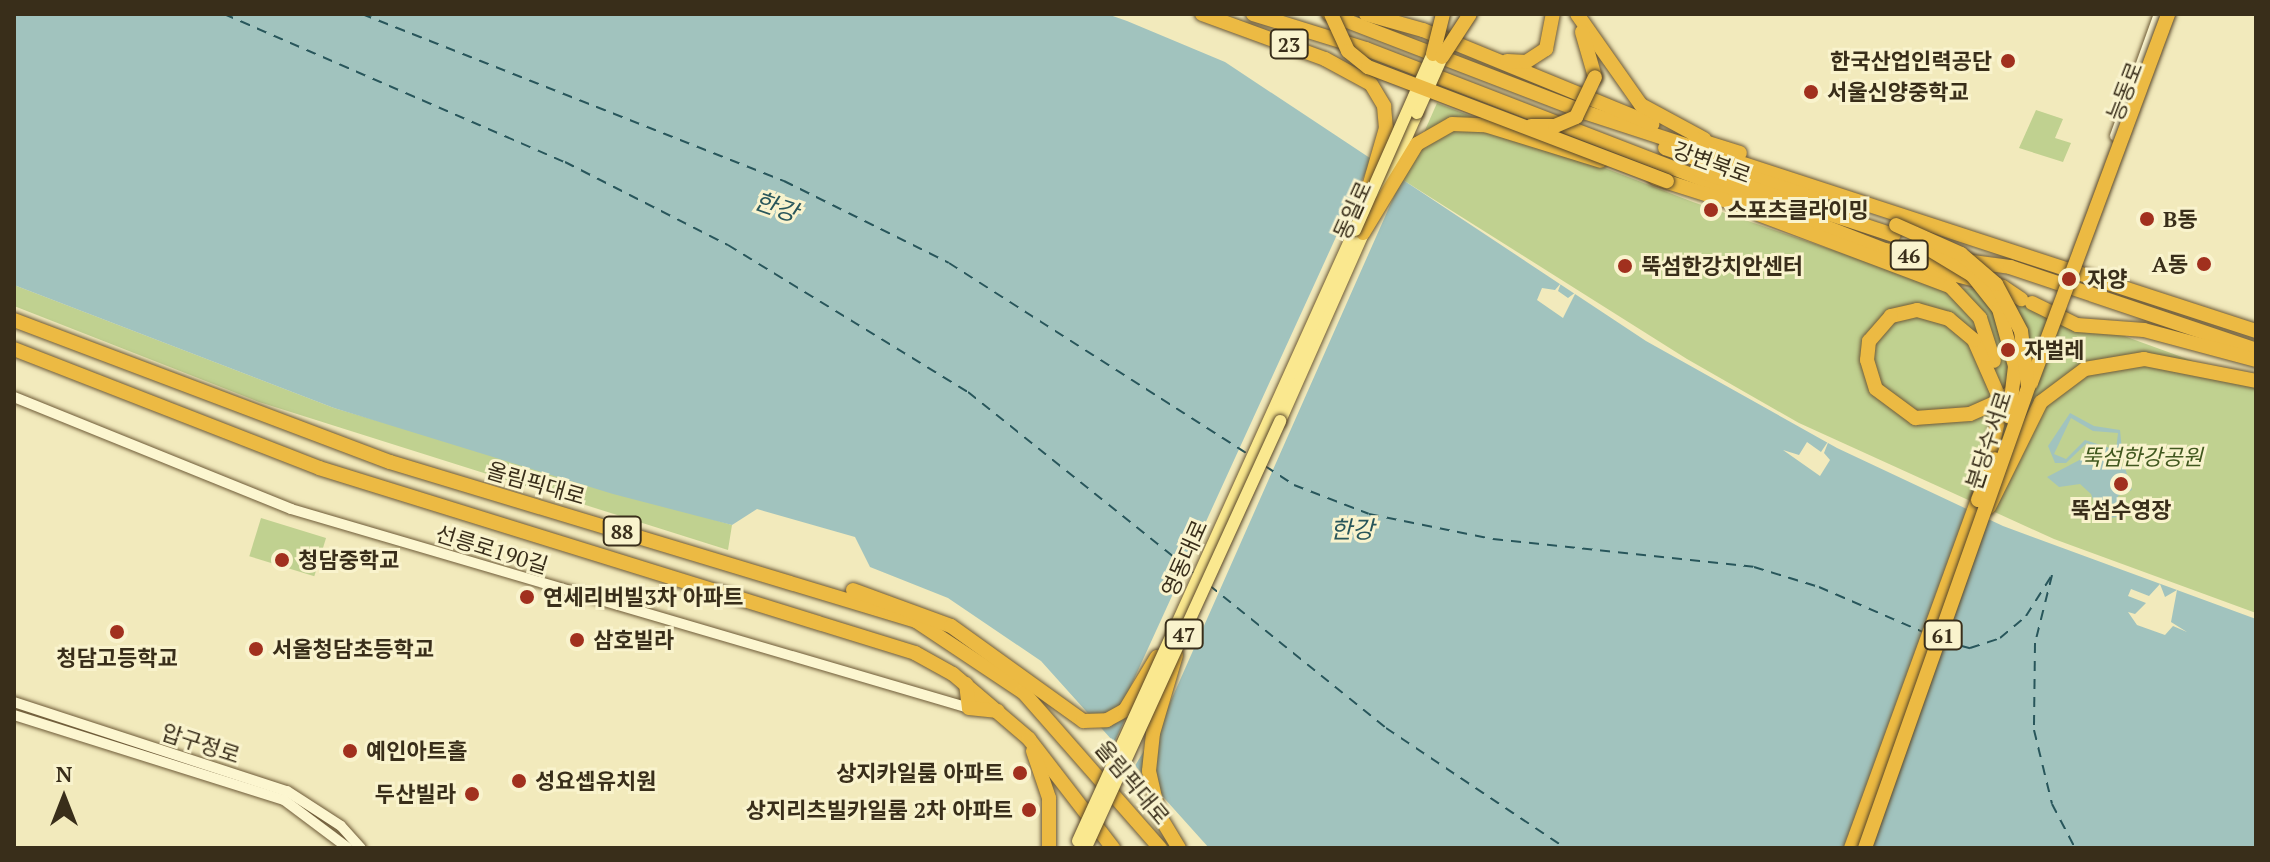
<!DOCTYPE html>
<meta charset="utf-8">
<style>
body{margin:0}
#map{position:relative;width:2270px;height:862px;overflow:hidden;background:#f2eabc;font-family:"PT Serif","Noto Sans KR",serif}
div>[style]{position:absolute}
.green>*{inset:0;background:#c0d190;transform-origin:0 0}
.water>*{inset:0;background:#a1c3be}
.pier>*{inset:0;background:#f2eabc}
.ferry>*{height:2px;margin-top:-1px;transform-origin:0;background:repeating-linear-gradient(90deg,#28565b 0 10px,transparent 0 18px)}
.roads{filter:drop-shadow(0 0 2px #6d5a37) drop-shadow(0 0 2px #6d5a37)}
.secondary>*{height:10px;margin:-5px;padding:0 5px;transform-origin:5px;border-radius:5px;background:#fcf6d0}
.primary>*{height:12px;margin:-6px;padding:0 6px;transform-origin:6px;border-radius:6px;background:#fae88f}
.highway>*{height:14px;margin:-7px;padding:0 7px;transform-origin:7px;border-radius:7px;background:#ecba43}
.rail>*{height:2px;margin-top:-1px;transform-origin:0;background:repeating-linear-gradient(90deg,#392e1a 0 14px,transparent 0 28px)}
.bridges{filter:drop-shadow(0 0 2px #584629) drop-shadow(0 0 2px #584629)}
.primary-bridge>*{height:12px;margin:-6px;padding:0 6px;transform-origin:6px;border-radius:6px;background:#fae88f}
.highway-bridge>*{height:14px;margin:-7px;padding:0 7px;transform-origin:7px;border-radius:7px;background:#ecba43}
.dots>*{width:22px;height:22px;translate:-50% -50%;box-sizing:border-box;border:4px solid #f9f3cd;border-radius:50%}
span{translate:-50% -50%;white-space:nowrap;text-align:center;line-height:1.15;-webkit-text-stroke:6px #f9f3cd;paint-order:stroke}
.shield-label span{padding:2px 6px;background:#f9f3cd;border:2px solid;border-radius:6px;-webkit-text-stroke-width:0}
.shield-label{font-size:20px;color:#392e1a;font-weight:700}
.poi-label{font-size:22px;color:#392e1a;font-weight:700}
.right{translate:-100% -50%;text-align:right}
.left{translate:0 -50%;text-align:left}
.street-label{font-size:22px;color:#392e1a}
.park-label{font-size:22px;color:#41581f;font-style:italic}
.water-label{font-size:24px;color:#28565b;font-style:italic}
.frame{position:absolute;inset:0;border:16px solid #392e1a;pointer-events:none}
.north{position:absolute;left:24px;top:758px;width:80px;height:80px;-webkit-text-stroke:6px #f9f3cd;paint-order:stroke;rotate:0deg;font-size:22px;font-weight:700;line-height:32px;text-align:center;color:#392e1a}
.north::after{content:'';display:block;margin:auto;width:28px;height:36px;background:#392e1a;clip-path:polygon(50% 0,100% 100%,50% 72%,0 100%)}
</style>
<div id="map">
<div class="green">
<div style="clip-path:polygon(1437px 103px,1693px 202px,1943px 288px,1995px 289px,2256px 384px,2256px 613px,2054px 539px,1799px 423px,1687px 359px,1403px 180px)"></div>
<div style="clip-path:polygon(2036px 110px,2063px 119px,2055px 138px,2071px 143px,2063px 162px,2019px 148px)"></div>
<div style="clip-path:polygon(14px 285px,334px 408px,732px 525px,728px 550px,259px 402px,14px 306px)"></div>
<div style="left:261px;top:518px;width:68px;height:40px;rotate:17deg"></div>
</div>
<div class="water">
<div style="clip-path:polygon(14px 14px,1107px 14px,1127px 21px,1225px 62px,1646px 341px,1837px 448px,2003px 526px,2256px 619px,2256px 848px,1209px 848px,1041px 661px,948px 598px,870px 567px,855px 537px,757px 509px,732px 525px,613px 494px,334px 408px,14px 285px)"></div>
<div style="clip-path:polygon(evenodd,2070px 413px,2094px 426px,2120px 430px,2122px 450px,2110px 456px,2087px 443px,2066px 463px,2055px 463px,2048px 446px,2070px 413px,2071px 418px,2093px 431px,2118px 433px,2116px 450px,2085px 440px,2066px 459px,2054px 454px,2071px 418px)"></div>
<div style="clip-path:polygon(2089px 455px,2125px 468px,2132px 490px,2118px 496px,2118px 517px,2100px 519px,2091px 494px,2080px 484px,2059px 487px,2047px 477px)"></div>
</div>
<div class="pier">
<div style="clip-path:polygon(1373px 156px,1403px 176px,1161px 723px,1133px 769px,1113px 745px,1126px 717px,1124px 701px)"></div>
<div style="clip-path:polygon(1561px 283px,1558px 291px,1568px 298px,1576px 292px,1563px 318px,1537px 300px,1542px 288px,1555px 290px)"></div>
<div style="clip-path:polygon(1829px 440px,1824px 453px,1830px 460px,1820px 476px,1783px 450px,1799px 455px,1807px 442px,1821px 452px)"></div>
<div style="clip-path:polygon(2160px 584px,2165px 597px,2177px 590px,2171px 622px,2187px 632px,2173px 626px,2165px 635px,2137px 625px,2128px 612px,2135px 614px,2146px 603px,2128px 596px,2131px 589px,2149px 596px)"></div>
</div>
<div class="ferry">
<div style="left:224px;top:14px;width:372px;rotate:23.5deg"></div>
<div style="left:565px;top:162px;width:183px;rotate:27deg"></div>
<div style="left:728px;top:245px;width:281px;rotate:31.5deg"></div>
<div style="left:968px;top:392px;width:291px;rotate:38.7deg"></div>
<div style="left:362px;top:14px;width:454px;rotate:21.6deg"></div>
<div style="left:784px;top:181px;width:184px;rotate:26.4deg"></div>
<div style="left:949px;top:263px;width:353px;rotate:32.6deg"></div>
<div style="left:1265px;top:466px;width:35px;rotate:33deg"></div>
<div style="left:1294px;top:485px;width:80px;rotate:21.1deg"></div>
<div style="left:1369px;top:514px;width:126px;rotate:11.4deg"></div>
<div style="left:1493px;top:539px;width:262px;rotate:6.1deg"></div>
<div style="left:1754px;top:567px;width:68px;rotate:17.1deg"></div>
<div style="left:1819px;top:587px;width:113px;rotate:23.4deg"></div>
<div style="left:1209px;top:585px;width:228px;rotate:38.9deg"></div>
<div style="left:1386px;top:728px;width:216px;rotate:33.8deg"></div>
<div style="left:1943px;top:641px;width:28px;rotate:15deg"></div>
<div style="left:1970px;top:648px;width:32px;rotate:-18deg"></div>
<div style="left:2000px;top:638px;width:34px;rotate:-40deg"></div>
<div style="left:2026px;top:616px;width:49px;rotate:-57.6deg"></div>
<div style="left:2052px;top:575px;width:70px;rotate:104deg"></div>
<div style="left:2035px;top:643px;width:87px;rotate:90.7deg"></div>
<div style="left:2034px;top:730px;width:76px;rotate:76.3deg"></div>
<div style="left:2052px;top:804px;width:50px;rotate:62.4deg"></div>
</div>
<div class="roads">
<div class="secondary">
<div style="left:2115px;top:136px;width:130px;rotate:-70.2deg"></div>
<div style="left:14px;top:397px;width:299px;rotate:22deg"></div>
<div style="left:291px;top:509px;width:707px;rotate:16.36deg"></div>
<div style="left:14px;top:702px;width:287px;rotate:18.1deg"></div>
<div style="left:287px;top:791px;width:64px;rotate:32.9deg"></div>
<div style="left:341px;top:826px;width:30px;rotate:48deg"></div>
<div style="left:14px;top:715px;width:283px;rotate:17.5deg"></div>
<div style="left:284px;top:800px;width:80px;rotate:36.9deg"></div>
</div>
<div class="primary">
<div style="left:1381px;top:194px;width:89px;rotate:-66deg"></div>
<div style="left:1280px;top:421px;width:214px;rotate:-66.1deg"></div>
<div style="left:1176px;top:626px;width:435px;rotate:-65.7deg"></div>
</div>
<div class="highway">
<div style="left:1202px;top:14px;width:131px;rotate:20.1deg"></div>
<div style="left:1325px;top:59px;width:52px;rotate:28.5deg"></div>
<div style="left:1371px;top:84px;width:26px;rotate:59deg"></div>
<div style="left:1384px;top:106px;width:22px;rotate:85deg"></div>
<div style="left:1386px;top:128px;width:69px;rotate:106.1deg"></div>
<div style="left:1253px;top:14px;width:118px;rotate:17.2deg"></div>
<div style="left:1366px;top:49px;width:557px;rotate:21.17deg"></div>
<div style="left:1885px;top:250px;width:126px;rotate:7.7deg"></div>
<div style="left:2010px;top:267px;width:260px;rotate:18.6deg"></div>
<div style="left:1329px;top:14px;width:276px;rotate:21deg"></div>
<div style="left:1587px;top:113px;width:704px;rotate:18.05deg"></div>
<div style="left:1366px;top:14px;width:59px;rotate:15.7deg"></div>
<div style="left:1423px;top:30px;width:248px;rotate:22.3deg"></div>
<div style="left:1577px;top:14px;width:111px;rotate:54.9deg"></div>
<div style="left:1641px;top:105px;width:72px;rotate:28.4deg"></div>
<div style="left:1582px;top:32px;width:47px;rotate:73.9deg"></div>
<div style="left:1507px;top:61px;width:19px;rotate:3deg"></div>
<div style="left:1526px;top:62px;width:24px;rotate:-33deg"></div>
<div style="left:1546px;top:49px;width:36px;rotate:-79deg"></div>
<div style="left:1695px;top:139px;width:47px;rotate:17.3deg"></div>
<div style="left:1665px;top:148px;width:159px;rotate:18.7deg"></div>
<div style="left:1700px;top:171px;width:204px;rotate:18.3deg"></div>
<div style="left:1655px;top:178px;width:119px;rotate:17.7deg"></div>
<div style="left:1758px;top:214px;width:205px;rotate:20.6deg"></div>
<div style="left:1950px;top:286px;width:44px;rotate:46.8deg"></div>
<div style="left:1980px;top:318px;width:45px;rotate:72deg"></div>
<div style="left:1363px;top:233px;width:104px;rotate:-58.8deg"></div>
<div style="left:1417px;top:144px;width:40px;rotate:-29.7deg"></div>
<div style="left:1452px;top:124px;width:33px;rotate:2deg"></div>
<div style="left:1485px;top:125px;width:121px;rotate:17.2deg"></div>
<div style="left:1929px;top:268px;width:76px;rotate:14.4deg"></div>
<div style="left:2003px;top:287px;width:22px;rotate:34deg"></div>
<div style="left:2032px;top:303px;width:50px;rotate:26.1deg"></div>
<div style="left:2077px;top:325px;width:67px;rotate:4.3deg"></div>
<div style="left:2144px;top:330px;width:116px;rotate:15deg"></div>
<div style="left:14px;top:320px;width:402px;rotate:20.7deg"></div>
<div style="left:390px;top:462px;width:550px;rotate:16.82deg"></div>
<div style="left:916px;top:621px;width:128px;rotate:33.6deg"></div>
<div style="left:1023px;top:692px;width:208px;rotate:48.7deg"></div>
<div style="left:14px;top:349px;width:327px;rotate:21.3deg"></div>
<div style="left:319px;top:468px;width:624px;rotate:17.24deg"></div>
<div style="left:915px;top:653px;width:43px;rotate:28.9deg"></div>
<div style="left:953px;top:674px;width:100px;rotate:40.5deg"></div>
<div style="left:1029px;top:739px;width:138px;rotate:52.4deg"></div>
<div style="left:1987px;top:471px;width:60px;rotate:-77.6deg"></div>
<div style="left:2000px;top:412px;width:15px;rotate:-94deg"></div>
<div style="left:1999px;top:397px;width:62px;rotate:-113.7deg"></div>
<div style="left:1974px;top:340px;width:33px;rotate:-140deg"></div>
<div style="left:1949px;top:319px;width:33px;rotate:-164deg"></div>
<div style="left:1917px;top:310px;width:27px;rotate:167deg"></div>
<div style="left:1891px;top:316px;width:33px;rotate:131deg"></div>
<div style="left:1869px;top:341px;width:19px;rotate:96deg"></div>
<div style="left:1867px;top:360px;width:30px;rotate:73deg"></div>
<div style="left:1876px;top:389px;width:49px;rotate:36.6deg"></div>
<div style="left:1915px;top:418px;width:55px;rotate:-4.2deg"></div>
<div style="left:1970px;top:414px;width:32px;rotate:-24deg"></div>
<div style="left:1999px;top:401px;width:11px;rotate:-34deg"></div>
<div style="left:2008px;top:395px;width:12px;rotate:-48deg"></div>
<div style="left:1989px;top:507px;width:117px;rotate:-63.7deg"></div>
<div style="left:2041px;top:402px;width:55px;rotate:-36.9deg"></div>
<div style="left:2085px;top:369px;width:60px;rotate:-9.6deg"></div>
<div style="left:2144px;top:359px;width:114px;rotate:11.1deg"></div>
<div style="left:853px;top:590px;width:104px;rotate:20.2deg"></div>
<div style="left:951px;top:626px;width:163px;rotate:35.7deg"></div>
<div style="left:1083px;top:721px;width:24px;rotate:-2deg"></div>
<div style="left:1107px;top:720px;width:21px;rotate:-29deg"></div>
<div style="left:1125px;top:710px;width:62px;rotate:-58.9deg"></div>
<div style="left:1176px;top:655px;width:81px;rotate:106.4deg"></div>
<div style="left:1153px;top:733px;width:38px;rotate:96deg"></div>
<div style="left:1149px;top:771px;width:45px;rotate:77.2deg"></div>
<div style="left:1159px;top:815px;width:39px;rotate:59deg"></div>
<div style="left:966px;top:684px;width:24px;rotate:83deg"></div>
<div style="left:969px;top:708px;width:29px;rotate:6deg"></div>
<div style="left:1033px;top:751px;width:50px;rotate:71.2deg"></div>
<div style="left:1049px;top:798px;width:50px;rotate:90deg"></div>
<div style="left:1851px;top:848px;width:380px;rotate:-70deg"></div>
</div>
</div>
<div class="rail">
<div style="left:1860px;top:848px;width:888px;rotate:-69.91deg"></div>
</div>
<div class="bridges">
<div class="primary-bridge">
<div style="left:1417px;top:113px;width:69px;rotate:-66deg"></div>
<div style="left:1355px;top:230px;width:201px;rotate:-66.2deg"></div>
<div style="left:1078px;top:841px;width:236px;rotate:-65.5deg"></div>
<div style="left:1087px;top:845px;width:466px;rotate:-65.5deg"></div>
</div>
<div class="highway-bridge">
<div style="left:1331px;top:14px;width:41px;rotate:65.3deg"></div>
<div style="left:1348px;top:51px;width:26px;rotate:39deg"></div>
<div style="left:1368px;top:67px;width:320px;rotate:20.9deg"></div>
<div style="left:1433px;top:54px;width:41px;rotate:-76deg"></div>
<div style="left:1442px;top:57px;width:51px;rotate:-56.9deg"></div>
<div style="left:1531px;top:126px;width:24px"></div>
<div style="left:1555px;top:126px;width:23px;rotate:-23deg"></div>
<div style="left:1576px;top:117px;width:44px;rotate:-64.6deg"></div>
<div style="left:1924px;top:246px;width:56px;rotate:31.1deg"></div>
<div style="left:1972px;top:275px;width:43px;rotate:51.5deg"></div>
<div style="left:1999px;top:309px;width:59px;rotate:74.3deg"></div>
<div style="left:2015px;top:366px;width:51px;rotate:96.7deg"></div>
<div style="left:2031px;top:383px;width:394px;rotate:-69.6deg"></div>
<div style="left:1978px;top:500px;width:44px;rotate:-67.5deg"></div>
<div style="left:1865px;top:848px;width:489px;rotate:-70.5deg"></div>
<div style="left:2028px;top:387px;width:56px;rotate:-97.1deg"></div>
<div style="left:2021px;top:331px;width:53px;rotate:-118deg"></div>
<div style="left:1996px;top:284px;width:46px;rotate:-139.4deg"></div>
<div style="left:1961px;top:254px;width:71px;rotate:-156deg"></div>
</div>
</div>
<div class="dots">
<div style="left:2008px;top:61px;background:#a1301e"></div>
<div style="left:1811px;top:92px;background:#a1301e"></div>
<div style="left:1711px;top:210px;background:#a1301e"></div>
<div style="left:2147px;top:219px;background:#a1301e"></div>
<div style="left:2204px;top:264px;background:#a1301e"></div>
<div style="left:1625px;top:266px;background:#a1301e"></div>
<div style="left:2069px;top:279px;background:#a1301e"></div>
<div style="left:2008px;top:350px;background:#a1301e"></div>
<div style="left:2121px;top:484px;background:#a1301e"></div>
<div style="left:282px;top:560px;background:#a1301e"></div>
<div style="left:527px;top:597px;background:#a1301e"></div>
<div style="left:117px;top:632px;background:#a1301e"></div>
<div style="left:577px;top:640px;background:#a1301e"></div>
<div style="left:256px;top:649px;background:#a1301e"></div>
<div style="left:350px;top:751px;background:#a1301e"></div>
<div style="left:1020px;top:773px;background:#a1301e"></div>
<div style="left:519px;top:781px;background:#a1301e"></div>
<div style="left:472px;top:794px;background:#a1301e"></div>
<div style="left:1029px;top:810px;background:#a1301e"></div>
</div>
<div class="shield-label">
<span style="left:1289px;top:44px">23</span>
<span style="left:1909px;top:255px">46</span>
<span style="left:622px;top:531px">88</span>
<span style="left:1184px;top:634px">47</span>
<span style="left:1943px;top:635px">61</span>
</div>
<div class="poi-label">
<span class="right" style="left:1992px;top:61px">한국산업인력공단</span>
<span class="left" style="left:1827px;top:92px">서울신양중학교</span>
<span class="left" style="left:1727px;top:210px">스포츠클라이밍</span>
<span class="left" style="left:2163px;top:219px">B동</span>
<span class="right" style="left:2188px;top:264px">A동</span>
<span class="left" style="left:1641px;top:266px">뚝섬한강치안센터</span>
<span class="left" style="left:2087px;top:279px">자양</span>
<span class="left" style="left:2024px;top:350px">자벌레</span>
<span style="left:2121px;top:510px">뚝섬수영장</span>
<span class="left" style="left:298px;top:560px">청담중학교</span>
<span class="left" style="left:543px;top:597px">연세리버빌3차 아파트</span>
<span class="left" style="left:593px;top:640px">삼호빌라</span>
<span class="left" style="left:272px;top:649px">서울청담초등학교</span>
<span style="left:117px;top:658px">청담고등학교</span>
<span class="left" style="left:366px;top:751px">예인아트홀</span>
<span class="right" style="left:1004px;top:773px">상지카일룸 아파트</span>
<span class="left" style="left:535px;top:781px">성요셉유치원</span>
<span class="right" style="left:456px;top:794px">두산빌라</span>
<span class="right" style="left:1013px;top:810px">상지리츠빌카일룸 2차 아파트</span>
</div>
<div class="street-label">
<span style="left:2124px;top:91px;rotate:-69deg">능동로</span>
<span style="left:1712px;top:162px;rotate:20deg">강변북로</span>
<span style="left:1352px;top:210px;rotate:-66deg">동일로</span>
<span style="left:1988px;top:440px;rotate:-72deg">분당수서로</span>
<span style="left:536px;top:483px;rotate:16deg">올림픽대로</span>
<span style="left:492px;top:549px;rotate:17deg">선릉로190길</span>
<span style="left:1184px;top:558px;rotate:-66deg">영동대로</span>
<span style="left:201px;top:743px;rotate:18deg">압구정로</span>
<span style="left:1133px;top:782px;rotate:50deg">올림픽대로</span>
</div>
<div class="park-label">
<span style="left:2142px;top:457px">뚝섬한강공원</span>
</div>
<div class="water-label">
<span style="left:776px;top:207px;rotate:19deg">한강</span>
<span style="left:1352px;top:530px">한강</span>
</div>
<div class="frame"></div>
<div class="north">N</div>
</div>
